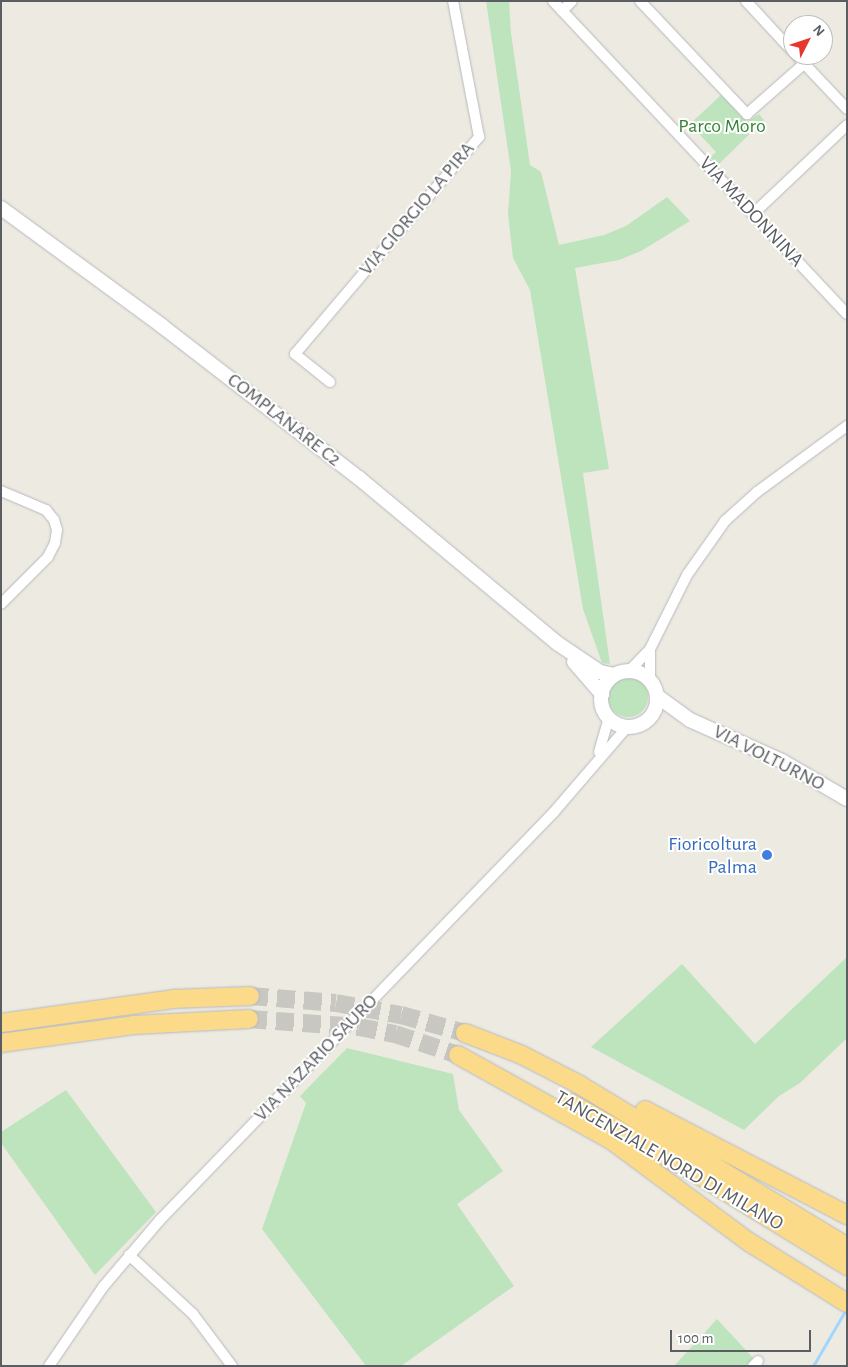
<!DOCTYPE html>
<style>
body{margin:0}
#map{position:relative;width:848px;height:1367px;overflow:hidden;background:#edeae1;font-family:"Alegreya Sans",sans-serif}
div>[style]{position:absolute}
.green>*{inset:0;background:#bee4bd}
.round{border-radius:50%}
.stream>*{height:3px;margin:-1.5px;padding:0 1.5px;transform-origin:1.5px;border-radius:1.5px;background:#a0d7fe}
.highway-tunnel>*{height:18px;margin-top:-9px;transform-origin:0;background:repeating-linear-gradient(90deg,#c8c7c1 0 18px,transparent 0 27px)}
.roads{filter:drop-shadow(0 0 1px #b7b9be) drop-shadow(0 0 1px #b7b9be)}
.street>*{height:10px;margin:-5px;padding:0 5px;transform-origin:5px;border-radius:5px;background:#fff}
.secondary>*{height:14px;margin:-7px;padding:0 7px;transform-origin:7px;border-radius:7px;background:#fff}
.secondary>.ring{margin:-7px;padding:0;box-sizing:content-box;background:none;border:14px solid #fff;border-radius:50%}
.highway>*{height:18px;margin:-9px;padding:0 9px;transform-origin:9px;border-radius:9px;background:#fbdb89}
.dots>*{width:14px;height:14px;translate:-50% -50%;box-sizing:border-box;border:2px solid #fff;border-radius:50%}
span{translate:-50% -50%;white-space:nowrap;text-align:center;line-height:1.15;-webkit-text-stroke:4px #fff;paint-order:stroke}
.park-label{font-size:20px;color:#368537}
.street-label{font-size:20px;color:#5a5e62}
.shop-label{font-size:20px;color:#366cbe}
.right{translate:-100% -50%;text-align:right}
.frame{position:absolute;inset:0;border:2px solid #5a5e62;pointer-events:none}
.north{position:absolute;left:783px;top:15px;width:50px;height:50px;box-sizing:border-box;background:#fff;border:1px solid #bdbfc0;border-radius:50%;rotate:49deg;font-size:14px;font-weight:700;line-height:20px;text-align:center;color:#5a5e62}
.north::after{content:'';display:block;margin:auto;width:18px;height:22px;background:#e7362d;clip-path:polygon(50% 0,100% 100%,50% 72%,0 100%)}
.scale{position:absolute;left:670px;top:1330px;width:141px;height:22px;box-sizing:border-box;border:2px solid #5a5e62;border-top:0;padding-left:6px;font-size:15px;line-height:18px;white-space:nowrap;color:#5a5e62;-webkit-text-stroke:4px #fff;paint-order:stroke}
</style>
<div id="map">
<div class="green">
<div style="clip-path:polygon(486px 1px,509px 1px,511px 33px,530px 165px,541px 172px,559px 245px,604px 235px,626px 226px,667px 197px,690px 221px,641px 251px,619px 260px,575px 268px,609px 469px,583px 473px,610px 664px,602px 663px,583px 609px,530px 290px,513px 258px,508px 214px,511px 171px)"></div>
<div style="clip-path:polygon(721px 95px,747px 122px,759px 114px,764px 120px,718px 165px,710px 157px,716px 152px,690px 124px)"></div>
<div class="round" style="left:608px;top:677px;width:40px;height:40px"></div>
<div style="clip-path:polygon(847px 957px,847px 1038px,800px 1083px,779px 1096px,744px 1130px,591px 1047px,682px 964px,755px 1044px)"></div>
<div style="clip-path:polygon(347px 1048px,453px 1074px,459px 1110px,503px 1171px,457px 1204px,514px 1286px,401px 1366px,366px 1366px,262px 1229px,306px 1103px,300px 1096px)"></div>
<div style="clip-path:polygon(66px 1090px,156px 1212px,95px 1275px,1px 1143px,1px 1132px)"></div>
<div style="clip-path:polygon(717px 1319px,755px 1360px,749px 1366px,674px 1366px)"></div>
</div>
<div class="stream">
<div style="left:813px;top:1366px;width:66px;rotate:-59.9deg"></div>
</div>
<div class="highway-tunnel">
<div style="left:250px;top:996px;width:86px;rotate:4.7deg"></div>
<div style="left:336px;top:1003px;width:66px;rotate:10.5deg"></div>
<div style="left:401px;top:1015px;width:66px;rotate:15.7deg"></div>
<div style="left:249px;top:1019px;width:110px;rotate:4.2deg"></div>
<div style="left:359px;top:1027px;width:37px;rotate:11deg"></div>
<div style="left:395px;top:1034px;width:66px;rotate:18.4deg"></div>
</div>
<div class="roads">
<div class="street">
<div style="left:553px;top:1px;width:429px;rotate:46.8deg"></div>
<div style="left:640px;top:1px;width:156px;rotate:46.6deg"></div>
<div style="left:747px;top:114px;width:76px;rotate:-41.3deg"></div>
<div style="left:746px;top:1px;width:69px;rotate:47.3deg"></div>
<div style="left:562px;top:11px;width:14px;rotate:-45deg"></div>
<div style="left:796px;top:55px;width:74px;rotate:46.6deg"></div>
<div style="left:753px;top:214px;width:129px;rotate:-43.4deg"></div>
<div style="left:330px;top:382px;width:45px;rotate:-141.3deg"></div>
<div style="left:295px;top:354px;width:285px;rotate:-49.7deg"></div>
<div style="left:479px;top:137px;width:138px;rotate:-100.8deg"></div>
<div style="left:1px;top:491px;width:49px;rotate:22.9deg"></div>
<div style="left:46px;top:510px;width:13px;rotate:51deg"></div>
<div style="left:54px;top:520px;width:10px;rotate:73deg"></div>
<div style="left:57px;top:530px;width:13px;rotate:99deg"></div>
<div style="left:55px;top:543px;width:16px;rotate:117deg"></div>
<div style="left:48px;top:557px;width:66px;rotate:135deg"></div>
<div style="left:650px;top:649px;width:32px;rotate:90deg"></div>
<div style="left:629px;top:671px;width:30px;rotate:-46deg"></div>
<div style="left:650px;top:649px;width:83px;rotate:-63.4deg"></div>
<div style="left:687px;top:575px;width:66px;rotate:-54.9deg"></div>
<div style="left:725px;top:521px;width:43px;rotate:-42.2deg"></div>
<div style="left:757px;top:492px;width:112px;rotate:-36.3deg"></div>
<div style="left:599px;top:752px;width:35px;rotate:-74deg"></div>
<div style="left:129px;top:1255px;width:87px;rotate:42.7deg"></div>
<div style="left:193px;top:1314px;width:65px;rotate:53.1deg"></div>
<div style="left:49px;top:1366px;width:96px;rotate:-55.6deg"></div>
<div style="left:103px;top:1287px;width:87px;rotate:-49.7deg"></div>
<div style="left:159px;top:1221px;width:569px;rotate:-46deg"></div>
<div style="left:554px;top:812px;width:113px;rotate:-49.3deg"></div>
<div style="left:753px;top:1366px;width:7px;rotate:-45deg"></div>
</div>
<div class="secondary">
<div style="left:1px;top:208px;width:200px;rotate:36.2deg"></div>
<div style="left:162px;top:326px;width:249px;rotate:37.7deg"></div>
<div style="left:359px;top:478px;width:258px;rotate:39.8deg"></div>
<div style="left:557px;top:643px;width:52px;rotate:34deg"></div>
<div style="left:600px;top:672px;width:14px;rotate:12deg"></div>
<div style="left:574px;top:662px;width:43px;rotate:48.8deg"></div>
<div class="ring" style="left:601px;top:671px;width:42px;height:42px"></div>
<div style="left:657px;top:696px;width:41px;rotate:36deg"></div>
<div style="left:690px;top:720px;width:101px;rotate:24deg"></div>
<div style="left:782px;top:761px;width:75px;rotate:30.3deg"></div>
</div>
<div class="highway">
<div style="left:1px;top:1023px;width:174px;rotate:-7.9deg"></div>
<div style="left:173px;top:999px;width:77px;rotate:-2.2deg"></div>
<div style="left:465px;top:1033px;width:61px;rotate:21.1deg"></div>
<div style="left:522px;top:1055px;width:65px;rotate:27.3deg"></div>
<div style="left:580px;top:1085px;width:312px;rotate:31.2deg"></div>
<div style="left:1px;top:1043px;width:134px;rotate:-7.7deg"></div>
<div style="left:134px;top:1025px;width:115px;rotate:-3deg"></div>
<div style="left:458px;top:1055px;width:175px;rotate:29.1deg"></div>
<div style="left:611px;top:1140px;width:172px;rotate:36.5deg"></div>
<div style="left:749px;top:1242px;width:115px;rotate:31.9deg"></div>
<div style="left:571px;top:1103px;width:147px;rotate:29.4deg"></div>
<div style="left:699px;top:1175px;width:174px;rotate:31.6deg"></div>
<div style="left:645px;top:1110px;width:228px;rotate:27.5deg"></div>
</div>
</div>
<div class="dots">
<div style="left:767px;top:855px;background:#3f7fe0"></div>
</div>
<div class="park-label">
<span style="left:722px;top:126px">Parco Moro</span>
</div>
<div class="street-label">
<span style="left:417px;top:209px;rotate:-50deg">VIA GIORGIO LA PIRA</span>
<span style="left:751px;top:212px;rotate:47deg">VIA MADONNINA</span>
<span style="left:284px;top:420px;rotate:38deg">COMPLANARE C2</span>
<span style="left:769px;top:758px;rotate:27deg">VIA VOLTURNO</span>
<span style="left:316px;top:1058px;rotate:-46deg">VIA NAZARIO SAURO</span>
<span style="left:669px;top:1161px;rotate:30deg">TANGENZIALE NORD DI MILANO</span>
</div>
<div class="shop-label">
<span class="right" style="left:757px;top:856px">Fioricoltura<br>Palma</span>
</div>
<div class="frame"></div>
<div class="north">N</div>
<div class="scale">100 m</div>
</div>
